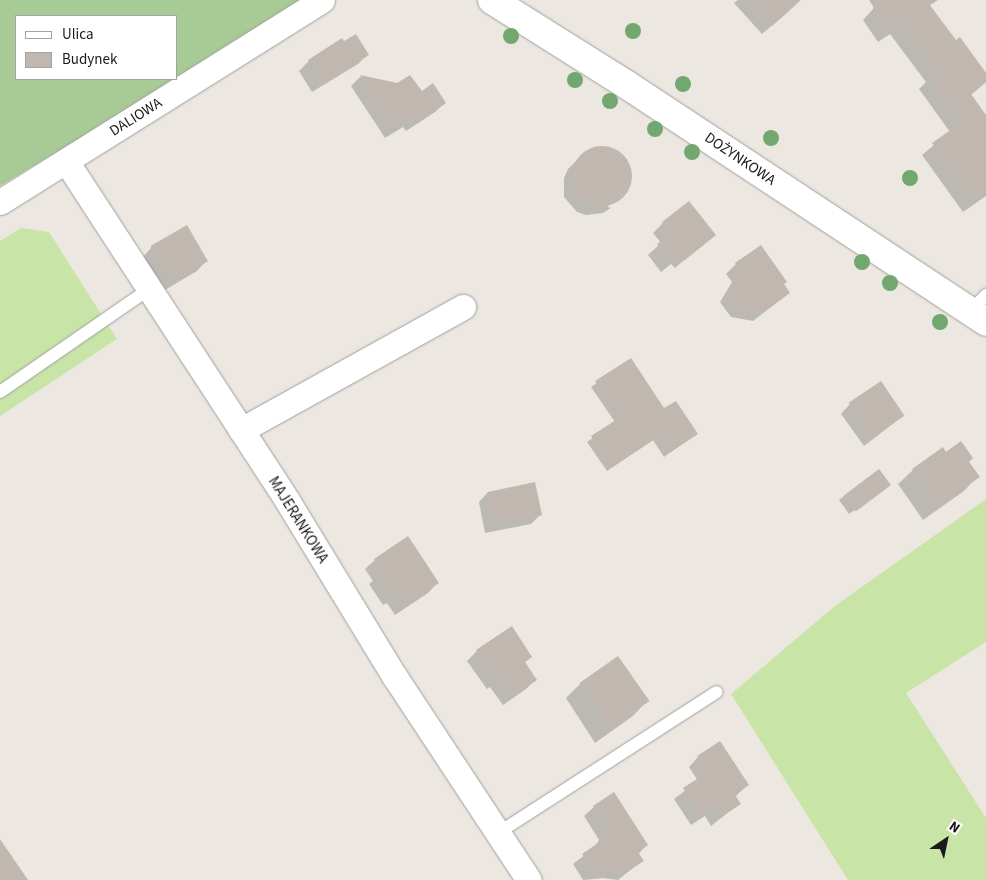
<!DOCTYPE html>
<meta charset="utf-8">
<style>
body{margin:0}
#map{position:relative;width:986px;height:880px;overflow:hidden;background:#ece7e0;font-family:"Source Sans 3",sans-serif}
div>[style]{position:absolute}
.grass>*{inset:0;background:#c8e5a7}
.forest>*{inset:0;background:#a8ca96}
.shadow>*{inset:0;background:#0003}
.building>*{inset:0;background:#c0b7b0;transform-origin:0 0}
.round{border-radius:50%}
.roads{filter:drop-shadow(0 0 1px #a1a1a1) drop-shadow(0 0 1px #a1a1a1)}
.service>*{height:12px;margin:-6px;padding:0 6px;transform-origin:6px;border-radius:6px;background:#fff}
.minor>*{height:25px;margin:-12.5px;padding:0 12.5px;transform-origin:12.5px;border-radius:12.5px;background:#fff}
.tertiary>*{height:28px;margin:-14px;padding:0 14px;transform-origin:14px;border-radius:14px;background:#fff}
.trees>*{width:16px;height:16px;margin:-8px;border-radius:50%;background:#72a76f}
span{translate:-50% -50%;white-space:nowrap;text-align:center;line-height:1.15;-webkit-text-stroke:4.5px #fff;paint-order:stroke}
.street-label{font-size:15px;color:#1a1a1a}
.legend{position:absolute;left:15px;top:15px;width:162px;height:65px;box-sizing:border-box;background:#fff;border:1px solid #a3a3a3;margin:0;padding:6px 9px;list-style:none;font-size:15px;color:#1a1a1a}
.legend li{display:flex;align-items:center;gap:10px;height:25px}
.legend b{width:25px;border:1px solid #a3a3a3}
.north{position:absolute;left:921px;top:815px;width:50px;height:50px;-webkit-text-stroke:4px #fff;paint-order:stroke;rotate:34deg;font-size:14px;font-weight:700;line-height:20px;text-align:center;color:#1a1a1a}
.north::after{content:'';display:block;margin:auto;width:18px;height:22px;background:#1a1a1a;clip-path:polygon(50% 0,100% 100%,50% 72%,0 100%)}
</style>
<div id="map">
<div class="grass">
<div style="clip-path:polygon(21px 228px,49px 232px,117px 339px,0 416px,0 241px)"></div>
<div style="clip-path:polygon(986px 499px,986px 642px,906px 693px,986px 818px,986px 880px,848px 880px,731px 694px,835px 606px)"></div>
</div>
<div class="forest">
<div style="clip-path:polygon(evenodd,0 0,310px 0,0 186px,0 0,16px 16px,176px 16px,176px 79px,16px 79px,16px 16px)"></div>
</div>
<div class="shadow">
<div style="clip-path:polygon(738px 0,797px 0,789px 11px,762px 34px,734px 3px)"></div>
<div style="clip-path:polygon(869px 0,938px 0,929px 6px,956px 42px,986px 75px,986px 82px,971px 95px,986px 117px,986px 196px,963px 212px,922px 155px,950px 132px,919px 89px,926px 82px,890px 34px,878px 42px,863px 20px,874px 8px)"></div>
<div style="clip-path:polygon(341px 40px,368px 54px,358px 64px,312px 92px,299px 71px,309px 61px)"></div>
<div style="clip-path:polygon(360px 77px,398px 85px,445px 103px,435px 112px,406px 131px,403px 127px,385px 138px,351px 86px)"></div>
<div style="clip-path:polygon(594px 149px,611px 149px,625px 160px,629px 170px,628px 188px,621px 198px,608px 206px,609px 208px,612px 207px,603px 213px,586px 215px,577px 212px,564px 197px,564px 178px,568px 169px,578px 159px)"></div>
<div style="clip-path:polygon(663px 223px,714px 235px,675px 268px,671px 264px,661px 272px,648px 255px,661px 243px,653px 233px)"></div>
<div style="clip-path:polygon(152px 247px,206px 261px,197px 271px,163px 291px,143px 257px)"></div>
<div style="clip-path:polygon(736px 264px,783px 284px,789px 293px,753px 321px,731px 317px,720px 302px,732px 282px,726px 274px)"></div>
<div style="clip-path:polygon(630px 360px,664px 410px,691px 438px,664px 457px,653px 440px,607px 471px,587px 442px,615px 422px,591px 387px)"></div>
<div style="clip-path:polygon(850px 404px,903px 416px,864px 446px,841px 414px)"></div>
<div style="clip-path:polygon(946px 454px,968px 462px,978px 476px,964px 491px,923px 520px,898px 484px,913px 470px)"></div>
<div style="clip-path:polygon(885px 489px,849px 514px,839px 500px,844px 496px)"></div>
<div style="clip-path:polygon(488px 492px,541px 514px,531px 524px,485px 533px,479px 502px)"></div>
<div style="clip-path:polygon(375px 560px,437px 583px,428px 593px,395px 615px,387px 603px,383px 605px,369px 584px,373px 581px,365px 569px)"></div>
<div style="clip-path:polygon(477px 651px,531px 657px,524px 663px,535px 680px,526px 689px,503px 705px,490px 687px,487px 689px,467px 661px)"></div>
<div style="clip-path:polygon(580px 684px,647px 701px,633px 716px,595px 743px,566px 698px)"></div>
<div style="clip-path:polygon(698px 757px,747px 785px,735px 797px,739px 804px,711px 826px,705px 816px,691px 825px,674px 799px,698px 781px,689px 767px)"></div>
<div style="clip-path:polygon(594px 807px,647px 845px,638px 854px,642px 861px,618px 880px,603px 878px,583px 880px,573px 864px,594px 848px,599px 840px,584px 816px)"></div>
</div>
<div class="building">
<div style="clip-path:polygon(749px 0,801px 0,772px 26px)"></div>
<div style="clip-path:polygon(884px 0,926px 0,956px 40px,960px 37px,986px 73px,986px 82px,971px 94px,986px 115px,986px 194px,974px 202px,932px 143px,962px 122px,929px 77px,937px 72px,902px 23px,890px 32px,873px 8px)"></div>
<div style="clip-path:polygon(356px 34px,369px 55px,323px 83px,308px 60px,342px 38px,344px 41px)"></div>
<div style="clip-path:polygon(360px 75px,397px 83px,410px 75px,422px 91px,433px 83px,446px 103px,416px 123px,413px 118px,395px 129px)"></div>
<div class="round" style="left:572px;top:146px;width:60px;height:60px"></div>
<div style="clip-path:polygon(689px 201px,716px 235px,685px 260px,682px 255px,672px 263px,657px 244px,671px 234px,662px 222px)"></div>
<div style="left:187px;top:225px;width:42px;height:42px;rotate:60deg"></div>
<div style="clip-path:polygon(761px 245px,787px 282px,784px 284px,790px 293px,764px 312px,740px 308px,729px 292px,741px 271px,735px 263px)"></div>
<div style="clip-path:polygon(631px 358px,664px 408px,676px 401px,698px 434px,669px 453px,658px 437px,612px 467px,591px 436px,619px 418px,595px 381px)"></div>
<div style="left:881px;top:381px;width:42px;height:39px;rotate:56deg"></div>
<div style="clip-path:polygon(961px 441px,973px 458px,969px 462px,980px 477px,938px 506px,912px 469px,943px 447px,946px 452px)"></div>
<div style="left:879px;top:469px;width:20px;height:44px;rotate:53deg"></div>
<div style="left:535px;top:482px;width:34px;height:48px;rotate:78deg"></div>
<div style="clip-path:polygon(408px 536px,439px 583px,405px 606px,397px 594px,393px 596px,378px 573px,382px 571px,374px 559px)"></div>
<div style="clip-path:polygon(512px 626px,532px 657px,525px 662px,537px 680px,513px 696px,500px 678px,497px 680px,476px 650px)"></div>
<div style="left:618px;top:656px;width:55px;height:47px;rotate:55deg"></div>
<div style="clip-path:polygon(720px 741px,749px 785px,735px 795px,741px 804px,721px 817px,715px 807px,701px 816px,683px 788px,708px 772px,697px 756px)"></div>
<div style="clip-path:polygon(614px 792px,648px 845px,638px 852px,644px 861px,618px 877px,613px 870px,598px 879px,582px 854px,604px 839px,602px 836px,609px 831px,593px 806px)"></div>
<div style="clip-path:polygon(0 839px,28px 880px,0 880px)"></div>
</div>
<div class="roads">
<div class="service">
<div style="left:970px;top:311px;width:23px;rotate:-45deg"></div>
<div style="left:0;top:392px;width:180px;rotate:-34.6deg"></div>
<div style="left:498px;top:833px;width:260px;rotate:-32.8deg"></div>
</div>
<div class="minor">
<div style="left:66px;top:161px;width:407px;rotate:56.9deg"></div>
<div style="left:288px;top:502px;width:205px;rotate:58.6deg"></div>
<div style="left:395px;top:677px;width:243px;rotate:56.6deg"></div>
<div style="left:0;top:202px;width:380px;rotate:-32.1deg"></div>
<div style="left:241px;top:430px;width:254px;rotate:-29deg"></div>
</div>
<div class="tertiary">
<div style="left:492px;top:0;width:160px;rotate:32.2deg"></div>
<div style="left:627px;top:85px;width:430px;rotate:33.4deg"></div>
</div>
</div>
<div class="trees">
<div style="left:633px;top:31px"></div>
<div style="left:511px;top:36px"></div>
<div style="left:575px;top:80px"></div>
<div style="left:683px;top:84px"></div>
<div style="left:610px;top:101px"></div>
<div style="left:655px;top:129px"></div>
<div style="left:771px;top:138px"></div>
<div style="left:692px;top:152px"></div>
<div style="left:910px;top:178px"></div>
<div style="left:862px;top:262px"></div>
<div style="left:890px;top:283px"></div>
<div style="left:940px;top:322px"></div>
</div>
<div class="street-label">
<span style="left:136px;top:117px;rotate:-32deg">DALIOWA</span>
<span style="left:740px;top:159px;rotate:34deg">DOŻYNKOWA</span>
<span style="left:298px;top:520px;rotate:58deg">MAJERANKOWA</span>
</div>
<ul class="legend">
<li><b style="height:6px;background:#fff"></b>Ulica</li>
<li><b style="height:14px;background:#c0b7b0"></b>Budynek</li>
</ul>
<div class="north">N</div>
</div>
